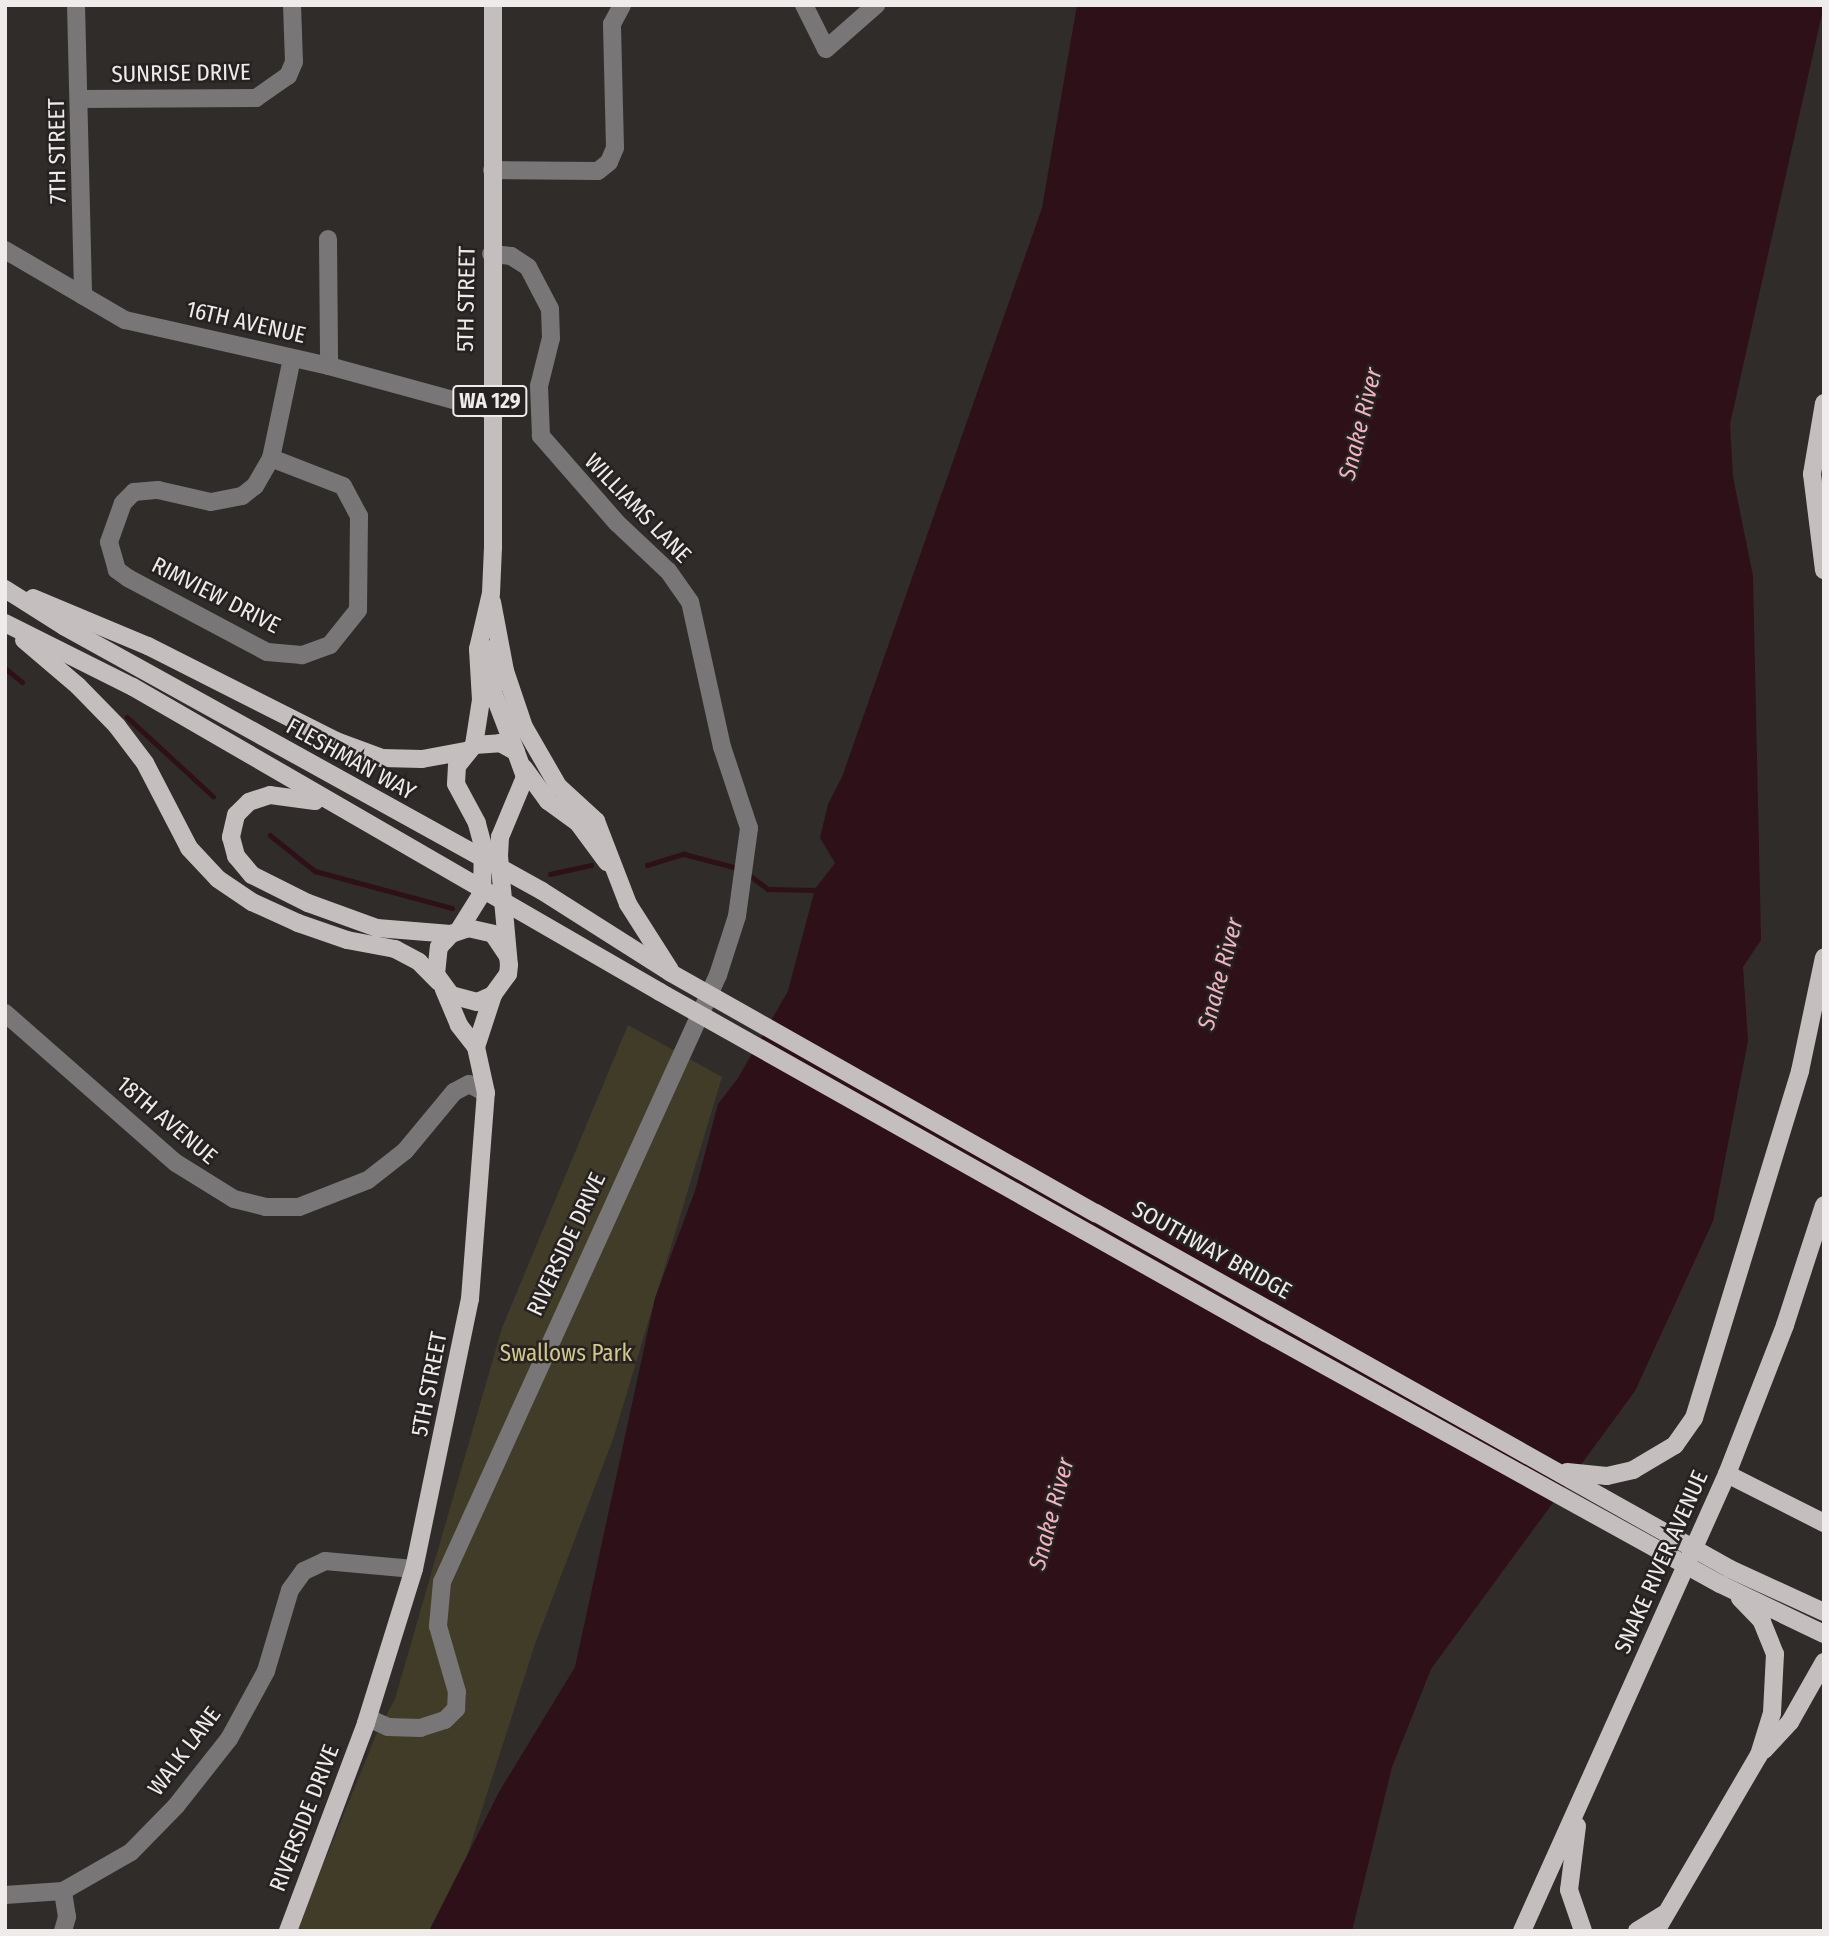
<!DOCTYPE html>
<style>
body{margin:0}
#map{position:relative;width:1829px;height:1936px;overflow:hidden;background:#302c2a;font-family:"Fira Sans Condensed",sans-serif}
div>[style]{position:absolute}
.green>*{inset:0;background:#413c28}
.water>*{inset:0;background:#2d1018}
.stream>*{height:4.5px;margin:-2.25px;padding:0 2.25px;transform-origin:2.25px;border-radius:2.25px;background:#2d1018}
.minor>*{height:18px;margin:-9px;padding:0 9px;transform-origin:9px;border-radius:9px;background:#787676}
.major>*{height:18px;margin:-9px;padding:0 9px;transform-origin:9px;border-radius:9px;background:#c4bfbe}
span{translate:-50% -50%;white-space:nowrap;text-align:center;line-height:1.15;-webkit-text-stroke:5px #262221;paint-order:stroke}
.shield-label span{padding:2px 5px;background:#262221;border:2px solid;border-radius:5px;-webkit-text-stroke-width:0}
.shield-label{font-size:21px;color:#eeebea;font-weight:700}
.street-label{font-size:23px;color:#eeebea}
.park-label{font-size:23px;color:#d4c78c}
.water-label{font-size:24px;color:#f3b2c1;font-style:italic}
.frame{position:absolute;inset:0;border:7px solid #eeebea;pointer-events:none}
</style>
<div id="map">
<div class="green">
<div style="clip-path:polygon(628px 1025px,722px 1077px,613px 1439px,535px 1644px,466px 1859px,429px 1931px,296px 1931px,376px 1735px,395px 1699px,502px 1328px)"></div>
</div>
<div class="water">
<div style="clip-path:polygon(1077px 5px,1824px 5px,1730px 424px,1733px 477px,1753px 576px,1761px 940px,1743px 967px,1748px 1041px,1713px 1221px,1635px 1391px,1431px 1669px,1392px 1767px,1352px 1931px,429px 1931px,499px 1792px,575px 1667px,655px 1298px,695px 1191px,718px 1104px,738px 1078px,788px 991px,815px 889px,835px 863px,820px 838px,828px 804px,842px 777px,1042px 208px)"></div>
</div>
<div class="stream">
<div style="left:5px;top:668px;width:22px;rotate:39deg"></div>
<div style="left:127px;top:717px;width:117px;rotate:42.6deg"></div>
<div style="left:270px;top:835px;width:58px;rotate:38.7deg"></div>
<div style="left:315px;top:871px;width:142px;rotate:15.1deg"></div>
<div style="left:647px;top:865px;width:39px;rotate:-17deg"></div>
<div style="left:684px;top:854px;width:52px;rotate:14.6deg"></div>
<div style="left:550px;top:874px;width:42px;rotate:-12.4deg"></div>
<div style="left:748px;top:874px;width:25px;rotate:37deg"></div>
<div style="left:768px;top:889px;width:50px;rotate:1.1deg"></div>
</div>
<div class="minor">
<div style="left:76px;top:5px;width:291px;rotate:88.6deg"></div>
<div style="left:804px;top:5px;width:49px;rotate:63.4deg"></div>
<div style="left:826px;top:49px;width:67px;rotate:-41.3deg"></div>
<div style="left:81px;top:99px;width:175px;rotate:-0.3deg"></div>
<div style="left:256px;top:98px;width:39px;rotate:-35deg"></div>
<div style="left:288px;top:76px;width:15px;rotate:-67deg"></div>
<div style="left:294px;top:62px;width:57px;rotate:-92deg"></div>
<div style="left:492px;top:170px;width:106px;rotate:0.5deg"></div>
<div style="left:598px;top:171px;width:14px;rotate:-39deg"></div>
<div style="left:609px;top:162px;width:15px;rotate:-67deg"></div>
<div style="left:615px;top:148px;width:124px;rotate:-91.4deg"></div>
<div style="left:612px;top:24px;width:21px;rotate:-62deg"></div>
<div style="left:328px;top:239px;width:127px;rotate:89.5deg"></div>
<div style="left:5px;top:250px;width:139px;rotate:30.3deg"></div>
<div style="left:125px;top:320px;width:209px;rotate:12.7deg"></div>
<div style="left:329px;top:366px;width:167px;rotate:15.3deg"></div>
<div style="left:271px;top:458px;width:77px;rotate:21.3deg"></div>
<div style="left:343px;top:486px;width:34px;rotate:62deg"></div>
<div style="left:359px;top:516px;width:94px;rotate:90.6deg"></div>
<div style="left:358px;top:610px;width:45px;rotate:128.7deg"></div>
<div style="left:330px;top:645px;width:30px;rotate:160deg"></div>
<div style="left:302px;top:655px;width:35px;rotate:-175deg"></div>
<div style="left:267px;top:652px;width:157px;rotate:-152deg"></div>
<div style="left:128px;top:578px;width:14px;rotate:-144deg"></div>
<div style="left:117px;top:570px;width:29px;rotate:-106deg"></div>
<div style="left:109px;top:542px;width:41px;rotate:-70.3deg"></div>
<div style="left:123px;top:503px;width:16px;rotate:-45deg"></div>
<div style="left:134px;top:492px;width:24px;rotate:-5deg"></div>
<div style="left:158px;top:490px;width:54px;rotate:12.8deg"></div>
<div style="left:211px;top:502px;width:32px;rotate:-11deg"></div>
<div style="left:242px;top:496px;width:16px;rotate:-38deg"></div>
<div style="left:255px;top:486px;width:32px;rotate:-60deg"></div>
<div style="left:271px;top:458px;width:102px;rotate:-78.1deg"></div>
<div style="left:5px;top:1013px;width:227px;rotate:41.3deg"></div>
<div style="left:176px;top:1163px;width:68px;rotate:31.8deg"></div>
<div style="left:234px;top:1199px;width:32px;rotate:14deg"></div>
<div style="left:265px;top:1207px;width:34px"></div>
<div style="left:299px;top:1207px;width:74px;rotate:-21.4deg"></div>
<div style="left:368px;top:1180px;width:47px;rotate:-38.1deg"></div>
<div style="left:405px;top:1151px;width:77px;rotate:-50.3deg"></div>
<div style="left:454px;top:1092px;width:17px;rotate:-28deg"></div>
<div style="left:469px;top:1084px;width:19px;rotate:28deg"></div>
<div style="left:368px;top:1718px;width:22px;rotate:24deg"></div>
<div style="left:388px;top:1727px;width:32px;rotate:2deg"></div>
<div style="left:420px;top:1728px;width:26px;rotate:-18deg"></div>
<div style="left:445px;top:1720px;width:16px;rotate:-45deg"></div>
<div style="left:456px;top:1709px;width:17px;rotate:-87deg"></div>
<div style="left:457px;top:1692px;width:69px;rotate:-106.1deg"></div>
<div style="left:438px;top:1626px;width:44px;rotate:-84.8deg"></div>
<div style="left:442px;top:1582px;width:667px;rotate:-65.55deg"></div>
<div style="left:718px;top:975px;width:62px;rotate:-72.1deg"></div>
<div style="left:737px;top:916px;width:89px;rotate:-82.2deg"></div>
<div style="left:749px;top:828px;width:85px;rotate:-108.4deg"></div>
<div style="left:722px;top:747px;width:148px;rotate:-102.4deg"></div>
<div style="left:690px;top:602px;width:38px;rotate:-125deg"></div>
<div style="left:668px;top:571px;width:70px;rotate:-136.7deg"></div>
<div style="left:617px;top:523px;width:116px;rotate:-131.1deg"></div>
<div style="left:541px;top:436px;width:50px;rotate:-92.3deg"></div>
<div style="left:539px;top:386px;width:49px;rotate:-76deg"></div>
<div style="left:551px;top:338px;width:29px;rotate:-92deg"></div>
<div style="left:550px;top:309px;width:47px;rotate:-117.6deg"></div>
<div style="left:528px;top:267px;width:20px;rotate:-147deg"></div>
<div style="left:511px;top:256px;width:20px;rotate:-174deg"></div>
<div style="left:5px;top:1895px;width:58px;rotate:-3.9deg"></div>
<div style="left:63px;top:1891px;width:78px;rotate:-29.8deg"></div>
<div style="left:131px;top:1852px;width:64px;rotate:-45.6deg"></div>
<div style="left:176px;top:1806px;width:85px;rotate:-51.7deg"></div>
<div style="left:229px;top:1739px;width:77px;rotate:-61.4deg"></div>
<div style="left:266px;top:1671px;width:84px;rotate:-73.5deg"></div>
<div style="left:290px;top:1590px;width:24px;rotate:-54deg"></div>
<div style="left:304px;top:1571px;width:23px;rotate:-25deg"></div>
<div style="left:325px;top:1561px;width:89px;rotate:5.1deg"></div>
<div style="left:63px;top:1931px;width:15px;rotate:-74deg"></div>
<div style="left:67px;top:1917px;width:26px;rotate:-99deg"></div>
</div>
<div class="major">
<div style="left:1824px;top:403px;width:72px;rotate:99.6deg"></div>
<div style="left:1812px;top:474px;width:97px;rotate:82.9deg"></div>
<div style="left:5px;top:589px;width:71px;rotate:32.3deg"></div>
<div style="left:65px;top:627px;width:545px;rotate:28.96deg"></div>
<div style="left:542px;top:891px;width:153px;rotate:32.4deg"></div>
<div style="left:671px;top:973px;width:488px;rotate:29.5deg"></div>
<div style="left:1096px;top:1213px;width:727px;rotate:29.31deg"></div>
<div style="left:1730px;top:1569px;width:103px;rotate:24.6deg"></div>
<div style="left:33px;top:598px;width:125px;rotate:22.7deg"></div>
<div style="left:148px;top:646px;width:211px;rotate:26.8deg"></div>
<div style="left:336px;top:741px;width:49px;rotate:20.3deg"></div>
<div style="left:382px;top:758px;width:40px;rotate:1.4deg"></div>
<div style="left:422px;top:759px;width:45px;rotate:-10.3deg"></div>
<div style="left:492px;top:602px;width:70px;rotate:79.3deg"></div>
<div style="left:505px;top:671px;width:59px;rotate:71.3deg"></div>
<div style="left:524px;top:727px;width:68px;rotate:60deg"></div>
<div style="left:558px;top:786px;width:52px;rotate:42.6deg"></div>
<div style="left:596px;top:821px;width:89px;rotate:68.9deg"></div>
<div style="left:628px;top:904px;width:78px;rotate:57.5deg"></div>
<div style="left:5px;top:623px;width:143px;rotate:26.6deg"></div>
<div style="left:133px;top:687px;width:609px;rotate:30.06deg"></div>
<div style="left:660px;top:992px;width:695px;rotate:29.37deg"></div>
<div style="left:1266px;top:1333px;width:519px;rotate:28.94deg"></div>
<div style="left:1720px;top:1584px;width:115px;rotate:25.7deg"></div>
<div style="left:24px;top:640px;width:71px;rotate:40.4deg"></div>
<div style="left:78px;top:686px;width:56px;rotate:45.7deg"></div>
<div style="left:117px;top:726px;width:46px;rotate:52.9deg"></div>
<div style="left:145px;top:763px;width:96px;rotate:62.6deg"></div>
<div style="left:189px;top:848px;width:42px;rotate:46.9deg"></div>
<div style="left:218px;top:879px;width:41px;rotate:34.1deg"></div>
<div style="left:252px;top:902px;width:51px;rotate:24.5deg"></div>
<div style="left:298px;top:923px;width:52px;rotate:19.1deg"></div>
<div style="left:347px;top:940px;width:49px;rotate:10.6deg"></div>
<div style="left:395px;top:949px;width:27px;rotate:28deg"></div>
<div style="left:419px;top:962px;width:28px;rotate:45deg"></div>
<div style="left:494px;top:648px;width:44px;rotate:91.3deg"></div>
<div style="left:493px;top:692px;width:64px;rotate:69deg"></div>
<div style="left:474px;top:745px;width:46px;rotate:-81.2deg"></div>
<div style="left:481px;top:700px;width:51px;rotate:-93.4deg"></div>
<div style="left:478px;top:649px;width:57px;rotate:-76.9deg"></div>
<div style="left:491px;top:593px;width:45px;rotate:-87.5deg"></div>
<div style="left:493px;top:548px;width:543px;rotate:-90deg"></div>
<div style="left:524px;top:768px;width:41px;rotate:54deg"></div>
<div style="left:548px;top:801px;width:37px;rotate:36deg"></div>
<div style="left:578px;top:823px;width:49px;rotate:53.4deg"></div>
<div style="left:315px;top:801px;width:45px;rotate:-172.4deg"></div>
<div style="left:270px;top:795px;width:22px;rotate:162deg"></div>
<div style="left:249px;top:802px;width:18px;rotate:135deg"></div>
<div style="left:236px;top:815px;width:23px;rotate:103deg"></div>
<div style="left:231px;top:837px;width:20px;rotate:75deg"></div>
<div style="left:236px;top:856px;width:25px;rotate:50deg"></div>
<div style="left:252px;top:875px;width:63px;rotate:26.6deg"></div>
<div style="left:308px;top:903px;width:73px;rotate:19.9deg"></div>
<div style="left:377px;top:928px;width:74px;rotate:4.6deg"></div>
<div style="left:459px;top:930px;width:44px;rotate:-58.1deg"></div>
<div style="left:482px;top:893px;width:47px;rotate:-88.8deg"></div>
<div style="left:483px;top:846px;width:24px;rotate:-105deg"></div>
<div style="left:477px;top:823px;width:44px;rotate:-118.3deg"></div>
<div style="left:456px;top:784px;width:18px;rotate:-87deg"></div>
<div style="left:457px;top:766px;width:27px;rotate:-51deg"></div>
<div style="left:474px;top:745px;width:26px;rotate:-4deg"></div>
<div style="left:500px;top:743px;width:18px;rotate:29deg"></div>
<div style="left:516px;top:752px;width:27px;rotate:70deg"></div>
<div style="left:525px;top:777px;width:65px;rotate:112.6deg"></div>
<div style="left:500px;top:837px;width:19px;rotate:93deg"></div>
<div style="left:499px;top:856px;width:109px;rotate:84.8deg"></div>
<div style="left:509px;top:965px;width:9px;rotate:96deg"></div>
<div style="left:508px;top:974px;width:26px;rotate:126deg"></div>
<div style="left:493px;top:995px;width:17px;rotate:156deg"></div>
<div style="left:477px;top:1002px;width:27px;rotate:-165deg"></div>
<div style="left:451px;top:995px;width:26px;rotate:-126deg"></div>
<div style="left:436px;top:974px;width:27px;rotate:-84deg"></div>
<div style="left:439px;top:947px;width:18px;rotate:-47deg"></div>
<div style="left:451px;top:934px;width:18px;rotate:-19deg"></div>
<div style="left:468px;top:928px;width:26px;rotate:13deg"></div>
<div style="left:493px;top:934px;width:27px;rotate:56deg"></div>
<div style="left:476px;top:1047px;width:55px;rotate:-71.9deg"></div>
<div style="left:1567px;top:1472px;width:40px;rotate:5.7deg"></div>
<div style="left:1607px;top:1476px;width:27px;rotate:-13deg"></div>
<div style="left:1633px;top:1470px;width:49px;rotate:-30.8deg"></div>
<div style="left:1675px;top:1445px;width:33px;rotate:-55deg"></div>
<div style="left:1694px;top:1418px;width:363px;rotate:-73deg"></div>
<div style="left:1800px;top:1071px;width:116px;rotate:-78.1deg"></div>
<div style="left:1727px;top:1474px;width:109px;rotate:26.8deg"></div>
<div style="left:1764px;top:1750px;width:38px;rotate:-47deg"></div>
<div style="left:1790px;top:1722px;width:69px;rotate:-60.5deg"></div>
<div style="left:1577px;top:1826px;width:64px;rotate:97.1deg"></div>
<div style="left:1569px;top:1890px;width:43px;rotate:71.1deg"></div>
<div style="left:288px;top:1931px;width:222px;rotate:-69.4deg"></div>
<div style="left:366px;top:1723px;width:161px;rotate:-72.7deg"></div>
<div style="left:414px;top:1569px;width:276px;rotate:-78.3deg"></div>
<div style="left:470px;top:1299px;width:207px;rotate:-85.6deg"></div>
<div style="left:486px;top:1093px;width:47px;rotate:-102.3deg"></div>
<div style="left:476px;top:1047px;width:28px;rotate:-128deg"></div>
<div style="left:459px;top:1025px;width:39px;rotate:-113deg"></div>
<div style="left:1522px;top:1931px;width:501px;rotate:-65.84deg"></div>
<div style="left:1727px;top:1474px;width:160px;rotate:-68.7deg"></div>
<div style="left:1785px;top:1325px;width:126px;rotate:-72deg"></div>
<div style="left:1637px;top:1931px;width:31px;rotate:-32deg"></div>
<div style="left:1656px;top:1931px;width:204px;rotate:-59.7deg"></div>
<div style="left:1759px;top:1755px;width:44px;rotate:-72.8deg"></div>
<div style="left:1772px;top:1713px;width:59px;rotate:-87.1deg"></div>
<div style="left:1775px;top:1654px;width:35px;rotate:-112deg"></div>
<div style="left:1762px;top:1621px;width:32px;rotate:-134deg"></div>
</div>
<div class="shield-label">
<span style="left:490px;top:401px">WA 129</span>
</div>
<div class="street-label">
<span style="left:181px;top:73px;rotate:-1deg">SUNRISE DRIVE</span>
<span style="left:57px;top:151px;rotate:-91deg">7TH STREET</span>
<span style="left:466px;top:299px;rotate:-89deg">5TH STREET</span>
<span style="left:246px;top:322px;rotate:13deg">16TH AVENUE</span>
<span style="left:638px;top:508px;rotate:46deg">WILLIAMS LANE</span>
<span style="left:216px;top:595px;rotate:27deg">RIMVIEW DRIVE</span>
<span style="left:351px;top:759px;rotate:29deg">FLESHMAN WAY</span>
<span style="left:167px;top:1120px;rotate:40deg">18TH AVENUE</span>
<span style="left:566px;top:1244px;rotate:-65deg">RIVERSIDE DRIVE</span>
<span style="left:1212px;top:1250px;rotate:29deg">SOUTHWAY BRIDGE</span>
<span style="left:429px;top:1384px;rotate:-79deg">5TH STREET</span>
<span style="left:1661px;top:1562px;rotate:-66deg">SNAKE RIVER AVENUE</span>
<span style="left:184px;top:1751px;rotate:-53deg">WALK LANE</span>
<span style="left:304px;top:1818px;rotate:-69deg">RIVERSIDE DRIVE</span>
</div>
<div class="park-label">
<span style="left:566px;top:1353px">Swallows Park</span>
</div>
<div class="water-label">
<span style="left:1361px;top:424px;rotate:-76deg">Snake River</span>
<span style="left:1221px;top:974px;rotate:-75deg">Snake River</span>
<span style="left:1052px;top:1514px;rotate:-75deg">Snake River</span>
</div>
<div class="frame"></div>
</div>
